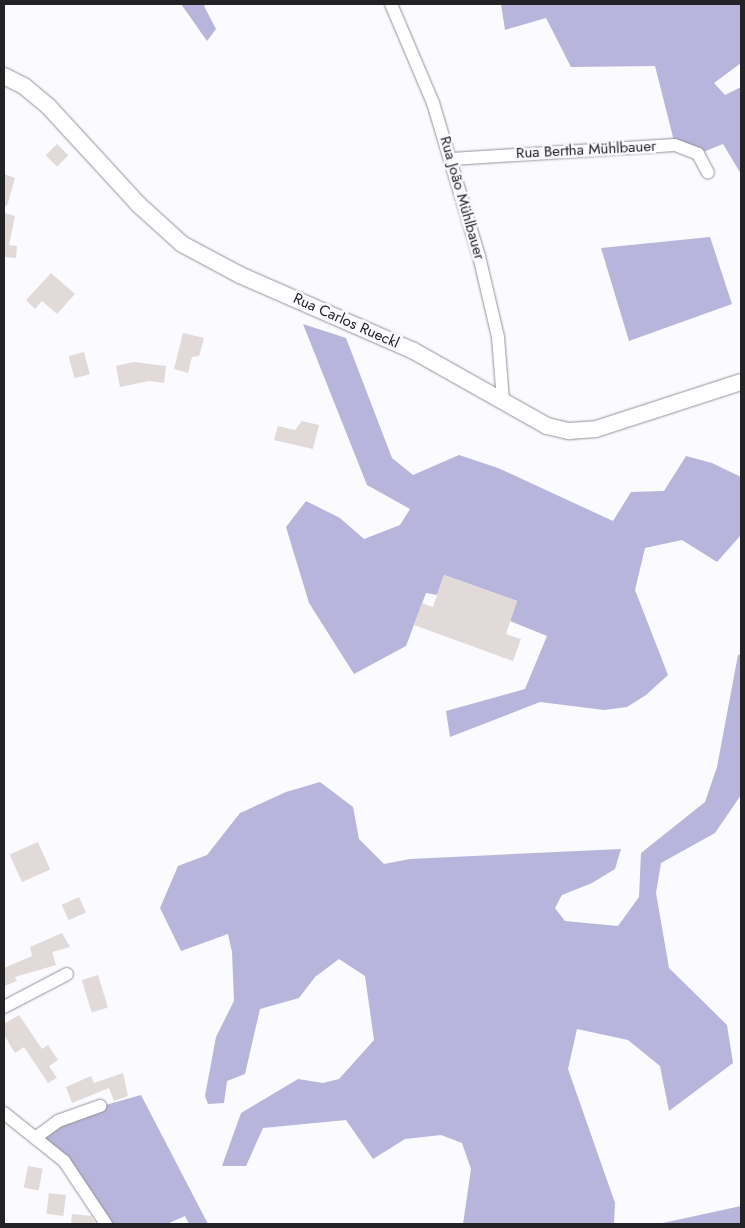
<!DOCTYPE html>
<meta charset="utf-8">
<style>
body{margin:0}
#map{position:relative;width:745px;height:1228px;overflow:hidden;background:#fafaff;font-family:Jost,sans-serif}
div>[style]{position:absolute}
.forest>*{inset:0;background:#b7b5db}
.building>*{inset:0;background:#e1dad8;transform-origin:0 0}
.roads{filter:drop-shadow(0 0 1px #929298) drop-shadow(0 0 1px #929298)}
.minor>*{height:12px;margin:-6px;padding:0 6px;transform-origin:6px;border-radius:6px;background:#fff}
.tertiary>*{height:16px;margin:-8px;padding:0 8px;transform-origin:8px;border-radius:8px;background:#fff}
span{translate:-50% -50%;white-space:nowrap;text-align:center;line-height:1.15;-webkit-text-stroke:5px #fafaff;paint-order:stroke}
.street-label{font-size:15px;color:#232325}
.frame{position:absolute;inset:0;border:5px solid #232325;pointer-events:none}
</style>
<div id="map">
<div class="forest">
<div style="clip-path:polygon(181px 4px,207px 4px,204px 6px,216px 29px,207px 41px)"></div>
<div style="clip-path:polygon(501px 4px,741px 4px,741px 63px,714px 83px,725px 95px,741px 87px,741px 174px,723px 144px,698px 154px,675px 145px,655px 66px,571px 67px,546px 18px,505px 30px)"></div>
<div style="clip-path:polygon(710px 237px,732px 304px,629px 341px,601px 248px)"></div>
<div style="clip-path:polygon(303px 324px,346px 338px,392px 458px,413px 475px,459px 455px,498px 468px,613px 521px,631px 492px,664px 491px,686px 456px,712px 463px,741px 477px,740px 536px,717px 562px,682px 540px,645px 548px,635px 590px,668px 675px,646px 695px,627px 707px,604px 710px,540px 702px,450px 737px,446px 711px,525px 689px,547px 636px,510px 621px,517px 601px,444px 575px,437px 595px,426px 593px,406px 646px,354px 674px,309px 603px,286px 527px,306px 501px,340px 518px,364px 539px,400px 525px,410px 509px,367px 485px)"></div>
<div style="clip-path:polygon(741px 654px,741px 795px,715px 833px,661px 863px,656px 893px,669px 968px,727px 1025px,733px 1063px,669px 1111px,660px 1066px,628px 1040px,577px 1029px,568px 1069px,615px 1203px,614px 1224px,463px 1224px,471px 1169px,462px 1143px,441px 1135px,405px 1139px,373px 1159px,346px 1120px,263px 1128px,246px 1166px,222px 1166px,241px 1113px,298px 1079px,323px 1083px,339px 1079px,374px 1040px,365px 976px,339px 959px,315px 977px,299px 998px,260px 1009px,245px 1074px,227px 1081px,224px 1103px,208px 1104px,205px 1096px,216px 1037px,234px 1001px,232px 952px,228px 934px,181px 951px,160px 908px,178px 866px,207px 855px,240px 813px,286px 792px,320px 782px,353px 807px,359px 839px,384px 864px,410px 859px,621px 849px,615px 869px,592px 883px,562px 895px,555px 908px,565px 921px,618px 926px,639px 897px,641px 853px,705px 802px,717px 767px,738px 655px)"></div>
<div style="clip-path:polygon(141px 1095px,208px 1224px,189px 1224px,185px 1216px,167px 1224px,106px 1224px,89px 1194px,35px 1138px,95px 1108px)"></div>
<div style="clip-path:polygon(741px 1206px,741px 1224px,658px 1224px)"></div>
</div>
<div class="building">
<div style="left:57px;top:144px;width:16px;height:16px;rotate:45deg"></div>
<div style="clip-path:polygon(4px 174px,15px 178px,7px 206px,4px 206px)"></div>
<div style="clip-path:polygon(4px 213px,15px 216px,9px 245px,17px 246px,16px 258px,4px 257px)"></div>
<div style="clip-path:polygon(51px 273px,75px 294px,57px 314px,42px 301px,35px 309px,26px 300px)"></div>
<div style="clip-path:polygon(183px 333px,204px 338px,199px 356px,192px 357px,188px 373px,174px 369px)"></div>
<div style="left:84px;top:352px;width:23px;height:16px;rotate:75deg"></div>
<div style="clip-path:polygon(134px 362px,166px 366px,164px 383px,149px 381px,120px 387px,116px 366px)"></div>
<div style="clip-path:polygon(302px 421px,319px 425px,313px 449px,274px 440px,278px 426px,295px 430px)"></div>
<div style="clip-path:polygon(444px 575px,517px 601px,506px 634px,521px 639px,513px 661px,414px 625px,422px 603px,433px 607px)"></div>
<div style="left:38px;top:842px;width:30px;height:31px;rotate:66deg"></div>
<div style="left:79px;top:897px;width:17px;height:19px;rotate:66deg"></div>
<div style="clip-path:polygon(62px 933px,70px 947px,52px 952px,56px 965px,15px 977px,17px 981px,4px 986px,4px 968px,32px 956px,30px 947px)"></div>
<div style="left:98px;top:975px;width:34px;height:17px;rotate:73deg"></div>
<div style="clip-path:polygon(19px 1015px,42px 1049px,48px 1045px,58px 1060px,49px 1066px,57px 1078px,48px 1083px,24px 1047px,15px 1053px,4px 1035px,4px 1024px)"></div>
<div style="clip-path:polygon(123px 1073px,128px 1096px,114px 1101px,109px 1088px,72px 1103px,66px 1087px,91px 1076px,94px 1083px)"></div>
<div style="left:28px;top:1166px;width:15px;height:22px;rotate:11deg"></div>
<div style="left:49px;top:1193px;width:17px;height:21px;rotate:7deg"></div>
<div style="clip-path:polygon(72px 1214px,91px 1216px,96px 1224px,71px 1224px)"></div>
</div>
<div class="roads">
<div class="minor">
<div style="left:391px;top:4px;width:108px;rotate:67deg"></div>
<div style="left:433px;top:103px;width:160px;rotate:73.3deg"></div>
<div style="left:479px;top:256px;width:83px;rotate:76.8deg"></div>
<div style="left:498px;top:337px;width:64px;rotate:85.5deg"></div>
<div style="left:451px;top:159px;width:224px;rotate:-3.6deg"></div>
<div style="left:675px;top:145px;width:25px;rotate:21deg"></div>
<div style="left:698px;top:154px;width:21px;rotate:62deg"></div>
<div style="left:4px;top:1007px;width:71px;rotate:-27.6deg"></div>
<div style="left:4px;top:1113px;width:77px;rotate:38.7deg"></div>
<div style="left:64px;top:1161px;width:76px;rotate:56.3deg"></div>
<div style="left:35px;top:1138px;width:29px;rotate:-36deg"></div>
<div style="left:58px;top:1121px;width:45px;rotate:-19.7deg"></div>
</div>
<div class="tertiary">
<div style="left:4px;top:76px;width:22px;rotate:27deg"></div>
<div style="left:24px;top:86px;width:31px;rotate:40deg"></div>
<div style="left:48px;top:106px;width:133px;rotate:47.4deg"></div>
<div style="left:138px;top:204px;width:59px;rotate:42.3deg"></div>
<div style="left:182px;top:244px;width:66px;rotate:28.1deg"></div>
<div style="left:240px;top:275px;width:188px;rotate:23.6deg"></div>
<div style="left:412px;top:350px;width:155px;rotate:29.4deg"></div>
<div style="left:547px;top:426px;width:23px;rotate:13deg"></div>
<div style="left:569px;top:431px;width:27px;rotate:-4deg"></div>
<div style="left:596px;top:429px;width:152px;rotate:-18deg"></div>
</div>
</div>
<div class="street-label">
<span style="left:586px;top:150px;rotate:-3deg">Rua Bertha Mühlbauer</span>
<span style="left:462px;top:198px;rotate:74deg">Rua João Mühlbauer</span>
<span style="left:346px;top:321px;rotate:24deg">Rua Carlos Rueckl</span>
</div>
<div class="frame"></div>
</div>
